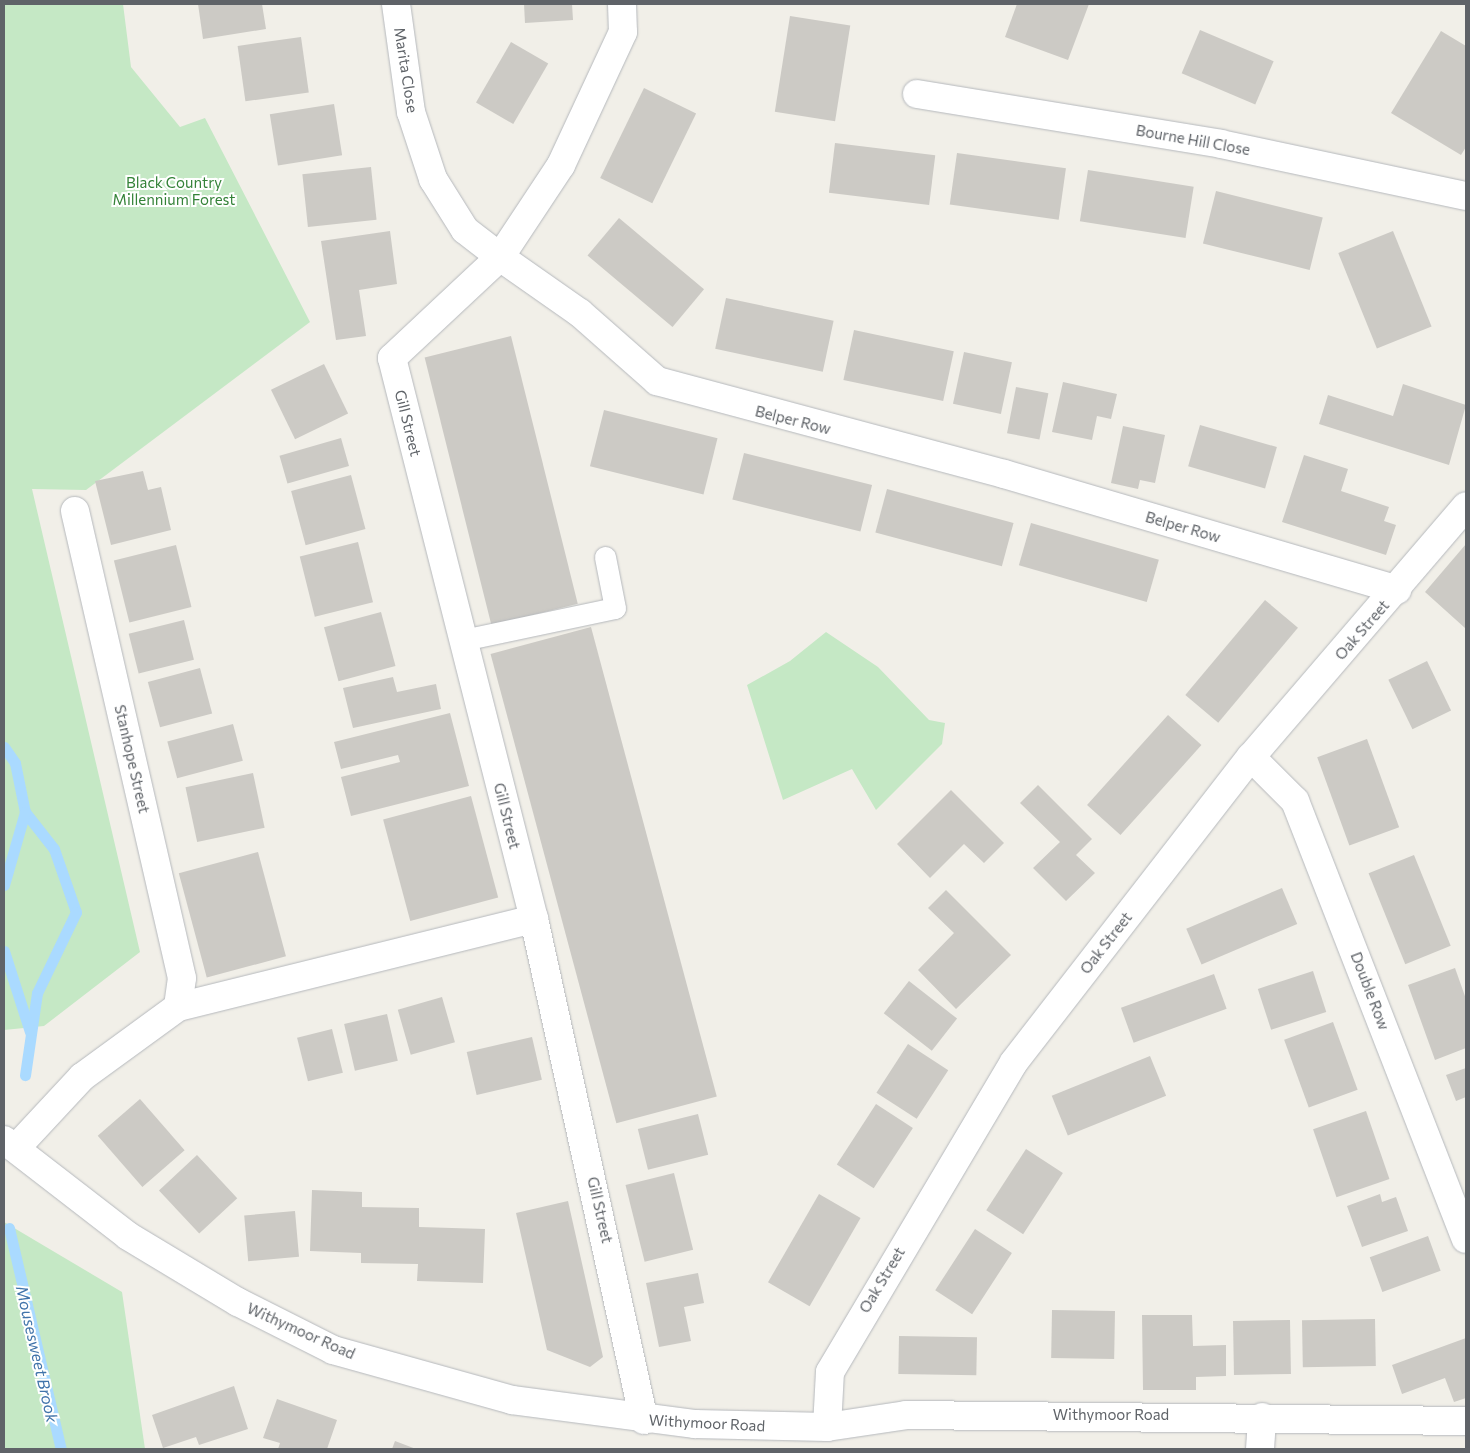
<!DOCTYPE html>
<style>
body{margin:0}
#map{position:relative;width:1470px;height:1453px;overflow:hidden;background:#f1efe8;font-family:Commissioner,sans-serif}
div>[style]{position:absolute}
.green>*{inset:0;background:#c5e8c5}
.stream>*{height:11px;margin:-5.5px;padding:0 5.5px;transform-origin:5.5px;border-radius:5.5px;background:#aadaff}
.building>*{inset:0;background:#cccac5;transform-origin:0 0}
.roads{filter:drop-shadow(0 0 1px #b5b8bc) drop-shadow(0 0 1px #b5b8bc)}
.lane>*{height:21px;margin:-10.5px;padding:0 10.5px;transform-origin:10.5px;border-radius:10.5px;background:#fff}
.street>*{height:28px;margin:-14px;padding:0 14px;transform-origin:14px;border-radius:14px;background:#fff}
.secondary>*{height:28px;margin:-14px;padding:0 14px;transform-origin:14px;border-radius:14px;background:#fff}
span{translate:-50% -50%;white-space:nowrap;text-align:center;line-height:1.15;-webkit-text-stroke:4px #fff;paint-order:stroke}
.street-label{font-size:15px;color:#5f6368}
.park-label{font-size:15px;color:#348238}
.water-label{font-size:16px;color:#4174aa;font-style:italic}
.frame{position:absolute;inset:0;border:5px solid #5f6368;pointer-events:none}
</style>
<div id="map">
<div class="green">
<div style="clip-path:polygon(4px 4px,123px 4px,131px 67px,180px 127px,205px 118px,310px 322px,86px 490px,32px 489px,140px 952px,44px 1026px,4px 1030px)"></div>
<div style="clip-path:polygon(826px 632px,878px 667px,929px 720px,945px 723px,942px 744px,876px 810px,852px 769px,783px 800px,747px 685px,790px 661px)"></div>
<div style="clip-path:polygon(4px 1222px,122px 1292px,145px 1449px,4px 1449px)"></div>
</div>
<div class="stream">
<div style="left:4px;top:747px;width:19px;rotate:55deg"></div>
<div style="left:15px;top:763px;width:50px;rotate:78.5deg"></div>
<div style="left:25px;top:812px;width:47px;rotate:51.9deg"></div>
<div style="left:54px;top:849px;width:67px;rotate:70.8deg"></div>
<div style="left:76px;top:912px;width:90px;rotate:115.7deg"></div>
<div style="left:37px;top:993px;width:83px;rotate:98.3deg"></div>
<div style="left:4px;top:885px;width:76px;rotate:-74deg"></div>
<div style="left:4px;top:951px;width:85px;rotate:72.2deg"></div>
<div style="left:9px;top:1228px;width:227px;rotate:76.8deg"></div>
</div>
<div class="building">
<div style="clip-path:polygon(198px 4px,262px 4px,266px 29px,203px 39px)"></div>
<div style="clip-path:polygon(524px 4px,572px 4px,573px 20px,525px 23px)"></div>
<div style="clip-path:polygon(1017px 4px,1089px 4px,1068px 60px,1005px 37px)"></div>
<div style="left:790px;top:16px;width:61px;height:97px;rotate:9deg"></div>
<div style="left:1200px;top:30px;width:80px;height:47px;rotate:23deg"></div>
<div style="clip-path:polygon(1441px 31px,1466px 46px,1466px 147px,1461px 155px,1391px 113px)"></div>
<div style="left:301px;top:37px;width:56px;height:64px;rotate:82deg"></div>
<div style="left:511px;top:42px;width:43px;height:70px;rotate:30deg"></div>
<div style="left:644px;top:88px;width:58px;height:100px;rotate:26deg"></div>
<div style="left:334px;top:104px;width:52px;height:65px;rotate:81deg"></div>
<div style="left:835px;top:143px;width:101px;height:50px;rotate:7deg"></div>
<div style="left:957px;top:153px;width:110px;height:52px;rotate:8deg"></div>
<div style="left:371px;top:167px;width:53px;height:69px;rotate:84deg"></div>
<div style="left:1088px;top:170px;width:107px;height:52px;rotate:9deg"></div>
<div style="left:1216px;top:191px;width:110px;height:54px;rotate:14deg"></div>
<div style="left:619px;top:218px;width:111px;height:49px;rotate:40deg"></div>
<div style="clip-path:polygon(390px 231px,397px 284px,359px 290px,366px 336px,336px 340px,321px 241px)"></div>
<div style="left:1393px;top:231px;width:103px;height:59px;rotate:68deg"></div>
<div style="left:726px;top:298px;width:110px;height:52px;rotate:12deg"></div>
<div style="left:854px;top:330px;width:102px;height:51px;rotate:12deg"></div>
<div style="left:511px;top:336px;width:276px;height:89px;rotate:76deg"></div>
<div style="left:964px;top:352px;width:49px;height:53px;rotate:12deg"></div>
<div style="left:324px;top:364px;width:55px;height:59px;rotate:64deg"></div>
<div style="clip-path:polygon(1063px 382px,1117px 394px,1111px 419px,1097px 416px,1092px 440px,1052px 432px)"></div>
<div style="clip-path:polygon(1403px 384px,1466px 405px,1449px 465px,1319px 424px,1328px 395px,1393px 416px)"></div>
<div style="left:1016px;top:387px;width:33px;height:47px;rotate:11deg"></div>
<div style="left:604px;top:410px;width:117px;height:58px;rotate:14deg"></div>
<div style="left:1200px;top:425px;width:80px;height:43px;rotate:16deg"></div>
<div style="clip-path:polygon(1123px 426px,1165px 435px,1155px 483px,1140px 480px,1138px 489px,1111px 483px)"></div>
<div style="left:341px;top:438px;width:29px;height:64px;rotate:74deg"></div>
<div style="left:744px;top:453px;width:132px;height:48px;rotate:14deg"></div>
<div style="clip-path:polygon(1304px 455px,1348px 469px,1341px 491px,1389px 507px,1384px 521px,1396px 525px,1386px 555px,1282px 522px)"></div>
<div style="clip-path:polygon(143px 471px,148px 490px,161px 487px,171px 530px,111px 545px,95px 481px)"></div>
<div style="left:351px;top:475px;width:56px;height:62px;rotate:75deg"></div>
<div style="left:887px;top:489px;width:131px;height:45px;rotate:15deg"></div>
<div style="left:1031px;top:523px;width:133px;height:44px;rotate:16deg"></div>
<div style="left:358px;top:542px;width:62px;height:60px;rotate:76deg"></div>
<div style="clip-path:polygon(1466px 544px,1466px 626px,1465px 628px,1425px 592px)"></div>
<div style="left:176px;top:545px;width:64px;height:64px;rotate:76deg"></div>
<div style="left:1265px;top:600px;width:43px;height:124px;rotate:40deg"></div>
<div style="left:381px;top:612px;width:56px;height:59px;rotate:75deg"></div>
<div style="left:184px;top:620px;width:41px;height:57px;rotate:76deg"></div>
<div style="left:591px;top:627px;width:486px;height:104px;rotate:75deg"></div>
<div style="left:1427px;top:661px;width:55px;height:43px;rotate:64deg"></div>
<div style="left:200px;top:668px;width:47px;height:54px;rotate:75deg"></div>
<div style="clip-path:polygon(393px 677px,397px 692px,436px 684px,441px 709px,353px 728px,343px 688px)"></div>
<div style="clip-path:polygon(450px 713px,469px 786px,351px 816px,341px 777px,400px 762px,398px 755px,341px 769px,334px 742px)"></div>
<div style="left:1168px;top:715px;width:45px;height:121px;rotate:42deg"></div>
<div style="left:233px;top:724px;width:38px;height:68px;rotate:75deg"></div>
<div style="left:1367px;top:739px;width:94px;height:53px;rotate:70deg"></div>
<div style="left:253px;top:773px;width:56px;height:69px;rotate:78deg"></div>
<div style="clip-path:polygon(1038px 785px,1092px 839px,1076px 855px,1095px 873px,1066px 901px,1033px 868px,1060px 842px,1020px 803px)"></div>
<div style="clip-path:polygon(951px 790px,1004px 843px,984px 863px,964px 844px,930px 878px,897px 844px)"></div>
<div style="left:471px;top:796px;width:105px;height:91px;rotate:75deg"></div>
<div style="left:258px;top:852px;width:108px;height:82px;rotate:75deg"></div>
<div style="left:1414px;top:855px;width:98px;height:49px;rotate:68deg"></div>
<div style="left:1282px;top:888px;width:39px;height:104px;rotate:67deg"></div>
<div style="clip-path:polygon(946px 890px,1011px 955px,956px 1009px,918px 970px,954px 933px,928px 908px)"></div>
<div style="clip-path:polygon(1455px 968px,1466px 999px,1466px 1048px,1435px 1060px,1408px 985px)"></div>
<div style="left:1313px;top:971px;width:43px;height:58px;rotate:72deg"></div>
<div style="left:1214px;top:974px;width:37px;height:99px;rotate:70deg"></div>
<div style="left:909px;top:981px;width:61px;height:41px;rotate:38deg"></div>
<div style="left:442px;top:997px;width:47px;height:46px;rotate:74deg"></div>
<div style="left:387px;top:1014px;width:48px;height:44px;rotate:77deg"></div>
<div style="left:1333px;top:1022px;width:72px;height:52px;rotate:70deg"></div>
<div style="left:332px;top:1029px;width:45px;height:36px;rotate:76deg"></div>
<div style="left:532px;top:1037px;width:44px;height:67px;rotate:77deg"></div>
<div style="left:908px;top:1044px;width:48px;height:58px;rotate:33deg"></div>
<div style="left:1150px;top:1056px;width:43px;height:106px;rotate:68deg"></div>
<div style="clip-path:polygon(1466px 1068px,1466px 1097px,1456px 1101px,1446px 1075px)"></div>
<div style="left:140px;top:1099px;width:68px;height:56px;rotate:49deg"></div>
<div style="left:876px;top:1104px;width:44px;height:72px;rotate:33deg"></div>
<div style="left:1366px;top:1111px;width:72px;height:56px;rotate:71deg"></div>
<div style="left:698px;top:1114px;width:42px;height:62px;rotate:76deg"></div>
<div style="left:1026px;top:1149px;width:44px;height:73px;rotate:33deg"></div>
<div style="left:197px;top:1155px;width:59px;height:52px;rotate:47deg"></div>
<div style="left:674px;top:1173px;width:79px;height:50px;rotate:76deg"></div>
<div style="clip-path:polygon(312px 1190px,362px 1192px,362px 1207px,419px 1208px,419px 1227px,485px 1229px,483px 1283px,417px 1281px,418px 1264px,361px 1263px,361px 1253px,310px 1251px)"></div>
<div style="left:819px;top:1194px;width:48px;height:102px;rotate:30deg"></div>
<div style="clip-path:polygon(1380px 1194px,1382px 1202px,1396px 1197px,1408px 1231px,1362px 1247px,1347px 1206px)"></div>
<div style="clip-path:polygon(568px 1201px,603px 1357px,590px 1367px,547px 1350px,516px 1213px)"></div>
<div style="left:295px;top:1211px;width:46px;height:51px;rotate:85deg"></div>
<div style="left:975px;top:1229px;width:44px;height:73px;rotate:33deg"></div>
<div style="left:1428px;top:1236px;width:37px;height:62px;rotate:70deg"></div>
<div style="clip-path:polygon(698px 1273px,704px 1303px,684px 1307px,691px 1341px,659px 1347px,646px 1283px)"></div>
<div style="left:1052px;top:1310px;width:63px;height:48px;rotate:1deg"></div>
<div style="clip-path:polygon(1142px 1315px,1192px 1315px,1193px 1346px,1226px 1345px,1226px 1376px,1196px 1377px,1196px 1390px,1143px 1390px)"></div>
<div style="left:1375px;top:1319px;width:47px;height:73px;rotate:89deg"></div>
<div style="left:1290px;top:1320px;width:54px;height:57px;rotate:89deg"></div>
<div style="left:899px;top:1336px;width:78px;height:38px;rotate:1deg"></div>
<div style="clip-path:polygon(1466px 1338px,1466px 1398px,1454px 1402px,1445px 1378px,1402px 1394px,1392px 1365px)"></div>
<div style="clip-path:polygon(234px 1386px,248px 1429px,199px 1445px,196px 1437px,163px 1448px,152px 1415px)"></div>
<div style="clip-path:polygon(277px 1399px,337px 1420px,327px 1449px,278px 1449px,280px 1443px,263px 1438px)"></div>
<div style="clip-path:polygon(395px 1441px,416px 1449px,392px 1449px)"></div>
</div>
<div class="roads">
<div class="lane">
<div style="left:463px;top:640px;width:155px;rotate:-11.9deg"></div>
<div style="left:615px;top:608px;width:52px;rotate:-101.1deg"></div>
</div>
<div class="street">
<div style="left:396px;top:4px;width:109px;rotate:82.1deg"></div>
<div style="left:411px;top:112px;width:71px;rotate:71.8deg"></div>
<div style="left:433px;top:179px;width:60px;rotate:57.9deg"></div>
<div style="left:465px;top:230px;width:44px;rotate:37.6deg"></div>
<div style="left:500px;top:257px;width:148px;rotate:136.9deg"></div>
<div style="left:392px;top:358px;width:579px;rotate:75.8deg"></div>
<div style="left:534px;top:919px;width:513px;rotate:77.62deg"></div>
<div style="left:622px;top:4px;width:28px;rotate:88deg"></div>
<div style="left:623px;top:32px;width:147px;rotate:115deg"></div>
<div style="left:561px;top:165px;width:110px;rotate:123.5deg"></div>
<div style="left:500px;top:257px;width:98px;rotate:35deg"></div>
<div style="left:580px;top:313px;width:103px;rotate:41.4deg"></div>
<div style="left:657px;top:381px;width:359px;rotate:15deg"></div>
<div style="left:1004px;top:474px;width:410px;rotate:16.4deg"></div>
<div style="left:917px;top:94px;width:308px;rotate:9.3deg"></div>
<div style="left:1221px;top:144px;width:250px;rotate:12deg"></div>
<div style="left:75px;top:511px;width:479px;rotate:77.1deg"></div>
<div style="left:182px;top:978px;width:29px;rotate:98deg"></div>
<div style="left:1251px;top:757px;width:62px;rotate:45deg"></div>
<div style="left:1295px;top:801px;width:470px;rotate:68.7deg"></div>
<div style="left:16px;top:1148px;width:97px;rotate:-47.1deg"></div>
<div style="left:82px;top:1077px;width:119px;rotate:-36.1deg"></div>
<div style="left:178px;top:1007px;width:367px;rotate:-13.9deg"></div>
<div style="left:827px;top:1427px;width:55px;rotate:-86.9deg"></div>
<div style="left:830px;top:1372px;width:360px;rotate:-59.3deg"></div>
<div style="left:1014px;top:1062px;width:386px;rotate:-52.2deg"></div>
<div style="left:1251px;top:757px;width:330px;rotate:-49.4deg"></div>
<div style="left:1260px;top:1449px;width:32px;rotate:-86deg"></div>
</div>
<div class="secondary">
<div style="left:4px;top:1140px;width:157px;rotate:37.7deg"></div>
<div style="left:128px;top:1236px;width:128px;rotate:31deg"></div>
<div style="left:238px;top:1302px;width:106px;rotate:26.8deg"></div>
<div style="left:333px;top:1350px;width:186px;rotate:15.6deg"></div>
<div style="left:512px;top:1400px;width:185px;rotate:7.5deg"></div>
<div style="left:695px;top:1424px;width:132px;rotate:1.3deg"></div>
<div style="left:827px;top:1427px;width:80px;rotate:-8.6deg"></div>
<div style="left:906px;top:1415px;width:560px;rotate:0.61deg"></div>
</div>
</div>
<div class="street-label">
<span style="left:406px;top:70px;rotate:81deg">Marita Close</span>
<span style="left:1193px;top:140px;rotate:10deg">Bourne Hill Close</span>
<span style="left:793px;top:420px;rotate:14deg">Belper Row</span>
<span style="left:408px;top:423px;rotate:76deg">Gill Street</span>
<span style="left:1183px;top:527px;rotate:16deg">Belper Row</span>
<span style="left:1362px;top:630px;rotate:-49deg">Oak Street</span>
<span style="left:132px;top:759px;rotate:77deg">Stanhope Street</span>
<span style="left:507px;top:816px;rotate:76deg">Gill Street</span>
<span style="left:1106px;top:943px;rotate:-52deg">Oak Street</span>
<span style="left:1370px;top:991px;rotate:69deg">Double Row</span>
<span style="left:600px;top:1210px;rotate:77deg">Gill Street</span>
<span style="left:882px;top:1280px;rotate:-59deg">Oak Street</span>
<span style="left:301px;top:1331px;rotate:24deg">Withymoor Road</span>
<span style="left:1111px;top:1415px">Withymoor Road</span>
<span style="left:707px;top:1423px;rotate:3deg">Withymoor Road</span>
</div>
<div class="park-label">
<span style="left:174px;top:191px">Black Country<br>Millennium Forest</span>
</div>
<div class="water-label">
<span style="left:37px;top:1354px;rotate:77deg">Mousesweet Brook</span>
</div>
<div class="frame"></div>
</div>
